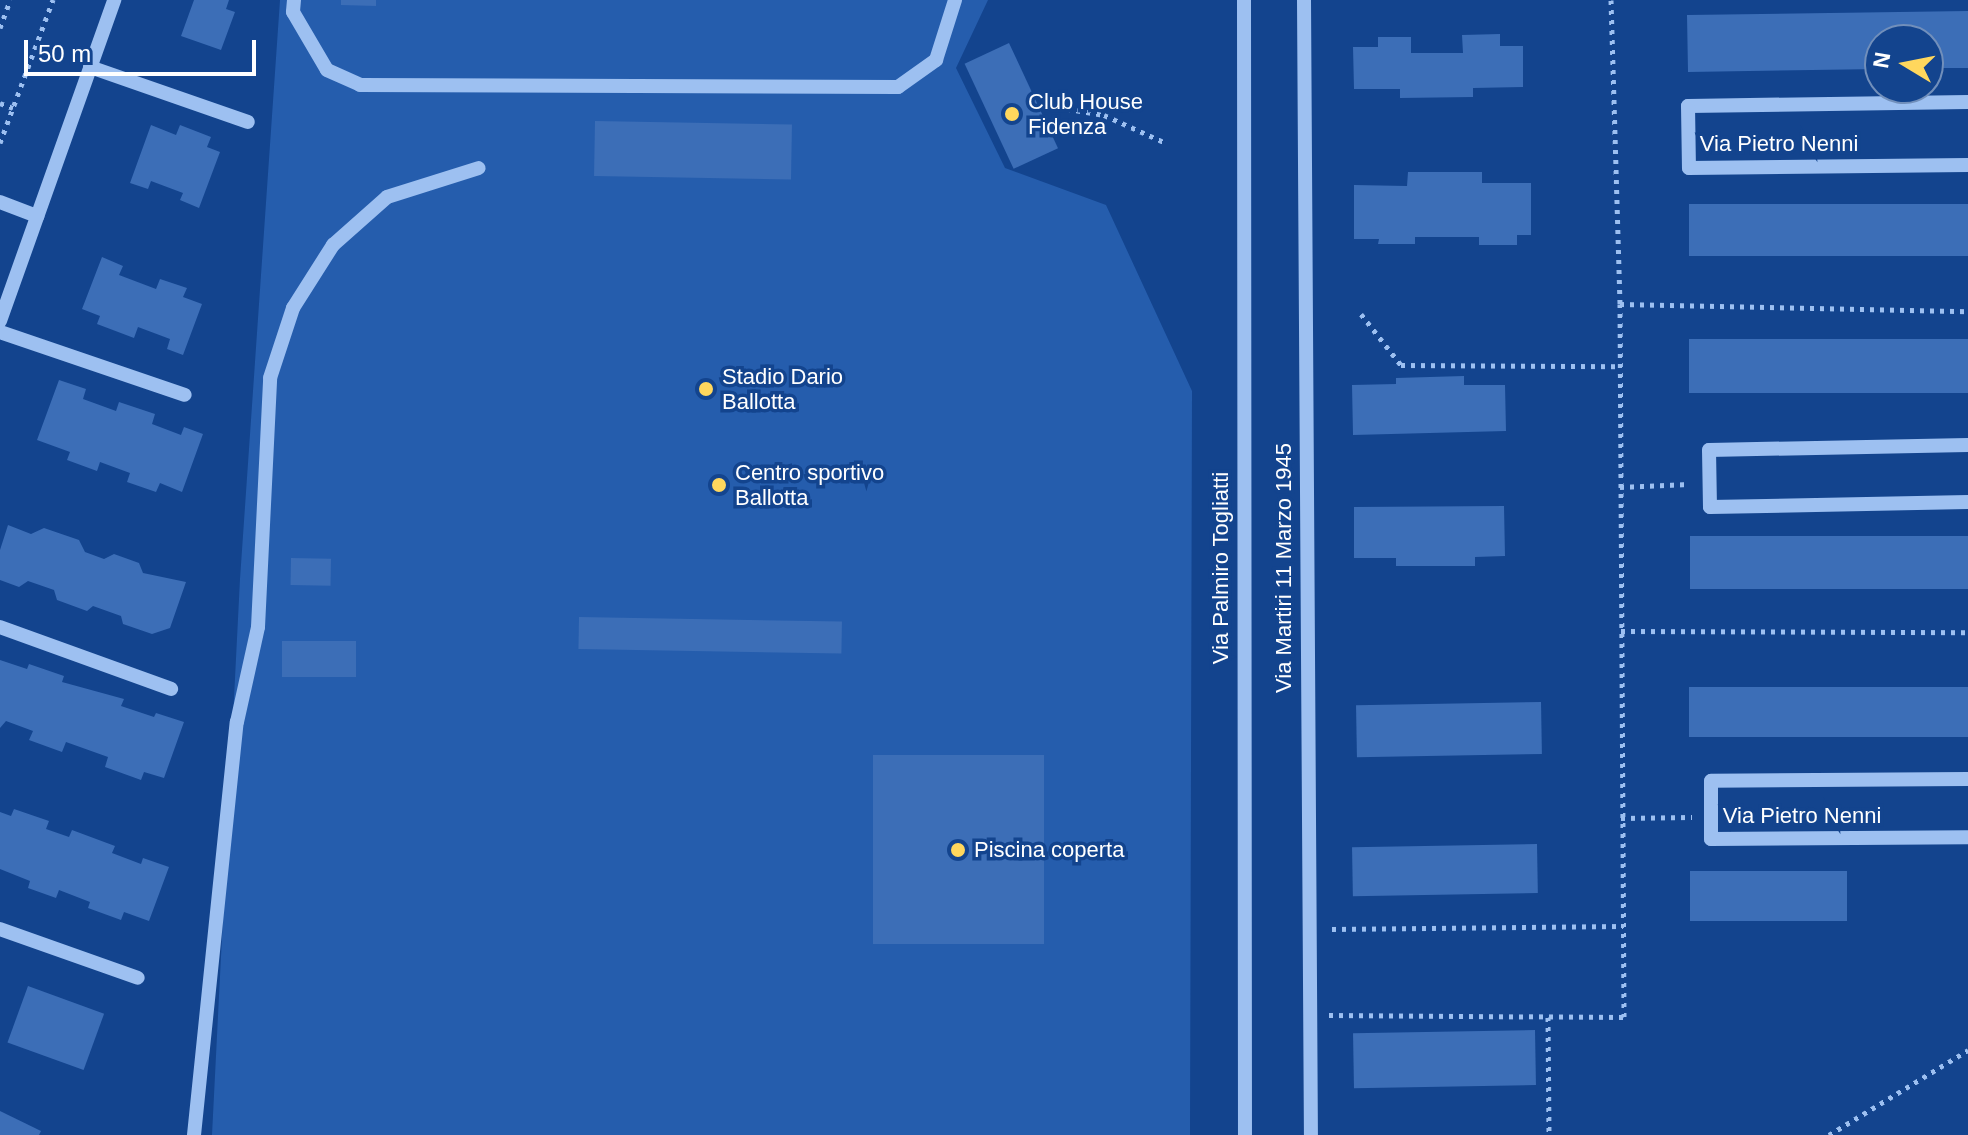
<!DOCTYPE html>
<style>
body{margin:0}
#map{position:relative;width:1968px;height:1135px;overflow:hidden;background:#13448e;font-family:Arial,sans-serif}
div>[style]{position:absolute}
.green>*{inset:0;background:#255dad}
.building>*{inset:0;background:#3c6eb7;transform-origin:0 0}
.path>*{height:5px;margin-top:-2.5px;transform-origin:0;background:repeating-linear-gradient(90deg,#9dc0f1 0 4px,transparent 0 10px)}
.minor>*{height:14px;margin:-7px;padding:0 7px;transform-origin:7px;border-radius:7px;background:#9dc0f1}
.dots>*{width:22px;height:22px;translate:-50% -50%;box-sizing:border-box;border:4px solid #13448e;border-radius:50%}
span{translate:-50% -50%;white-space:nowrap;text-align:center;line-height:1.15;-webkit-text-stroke:7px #13448e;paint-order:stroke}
.poi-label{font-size:22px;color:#fff}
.left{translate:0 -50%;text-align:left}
.street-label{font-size:22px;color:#fff}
.north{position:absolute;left:1864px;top:24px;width:80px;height:80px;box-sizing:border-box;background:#13448e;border:2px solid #718fbb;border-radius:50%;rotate:280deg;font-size:22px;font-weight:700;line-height:32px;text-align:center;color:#fff}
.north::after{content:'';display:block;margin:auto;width:28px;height:36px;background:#ffd75d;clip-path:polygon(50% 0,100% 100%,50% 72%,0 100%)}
.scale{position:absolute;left:24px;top:40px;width:232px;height:36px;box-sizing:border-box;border:4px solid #fff;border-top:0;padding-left:10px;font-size:24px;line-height:28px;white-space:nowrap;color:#fff;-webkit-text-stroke:6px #13448e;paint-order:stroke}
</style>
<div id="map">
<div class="green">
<div style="clip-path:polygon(280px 0,988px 0,956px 68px,1005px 168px,1106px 205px,1192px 391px,1190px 1135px,212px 1135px,240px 579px)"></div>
</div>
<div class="building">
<div style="clip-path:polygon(194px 0,229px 0,226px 9px,235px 12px,221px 50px,181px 36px)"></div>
<div style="clip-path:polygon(341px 0,376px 0,376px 6px,341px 5px)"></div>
<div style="clip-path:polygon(1968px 11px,1968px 68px,1928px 68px,1928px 40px,1880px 40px,1880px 69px,1688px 72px,1687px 15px)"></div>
<div style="clip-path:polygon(1500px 34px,1500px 46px,1523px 46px,1523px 87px,1473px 88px,1473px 97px,1400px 98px,1400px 89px,1354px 89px,1353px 47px,1378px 47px,1378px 37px,1411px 37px,1411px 53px,1463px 53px,1462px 35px)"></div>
<div style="left:1009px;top:43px;width:116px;height:49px;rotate:65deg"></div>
<div style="left:595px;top:121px;width:197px;height:55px;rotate:1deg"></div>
<div style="clip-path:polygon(151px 125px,176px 135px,180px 125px,211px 137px,207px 147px,220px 152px,199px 208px,180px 200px,183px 193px,151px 181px,148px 189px,130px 183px)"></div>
<div style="clip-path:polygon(1408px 172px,1482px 172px,1482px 183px,1531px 183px,1531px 235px,1517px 235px,1517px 245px,1479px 245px,1479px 237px,1415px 237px,1415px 244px,1378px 244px,1379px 239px,1354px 239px,1354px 185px,1407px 186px)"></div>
<div style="left:1968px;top:204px;width:52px;height:279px;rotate:90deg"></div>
<div style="clip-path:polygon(102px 257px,123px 266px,119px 275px,156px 289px,160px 279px,187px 288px,183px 297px,202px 304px,183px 355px,167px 349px,170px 339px,138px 327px,134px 338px,97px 324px,100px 316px,82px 309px)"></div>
<div style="left:1968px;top:339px;width:54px;height:279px;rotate:90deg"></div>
<div style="clip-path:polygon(1464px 376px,1464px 385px,1505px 385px,1506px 431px,1353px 435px,1352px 385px,1396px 384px,1396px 378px)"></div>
<div style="clip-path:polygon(59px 380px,86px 389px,83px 399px,116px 411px,119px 402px,155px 414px,152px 424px,181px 435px,184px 427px,203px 434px,182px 492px,160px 483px,156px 492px,127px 482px,130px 473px,100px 462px,97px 471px,67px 460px,70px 452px,37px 440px)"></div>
<div style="clip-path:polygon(1504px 506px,1505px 556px,1475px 557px,1475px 566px,1396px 566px,1396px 558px,1354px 558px,1354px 507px)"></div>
<div style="clip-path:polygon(8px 525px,31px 534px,44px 528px,79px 540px,85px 552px,104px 559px,114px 554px,139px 563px,143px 573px,186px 582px,170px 628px,152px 634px,123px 624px,121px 616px,93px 606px,87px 611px,57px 600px,54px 590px,28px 581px,19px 587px,0 580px,0 550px)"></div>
<div style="left:1690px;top:536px;width:278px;height:53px"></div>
<div style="left:291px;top:558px;width:40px;height:27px;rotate:1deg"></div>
<div style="left:579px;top:617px;width:263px;height:32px;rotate:1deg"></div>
<div style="left:356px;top:641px;width:36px;height:74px;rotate:90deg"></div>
<div style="clip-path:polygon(0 660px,27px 669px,29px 664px,64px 676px,62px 682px,124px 699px,121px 706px,154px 717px,156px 713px,184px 722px,164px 778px,144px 772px,141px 780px,105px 767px,108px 757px,66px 742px,62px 752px,29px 740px,33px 731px,6px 721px,0 728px)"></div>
<div style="left:1968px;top:687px;width:50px;height:279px;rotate:90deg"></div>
<div style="left:1541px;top:702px;width:52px;height:185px;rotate:89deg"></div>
<div style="left:873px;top:755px;width:171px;height:189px"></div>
<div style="clip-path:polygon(14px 809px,49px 821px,46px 829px,69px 837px,72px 830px,115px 846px,112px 853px,141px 864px,143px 858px,169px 867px,149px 921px,124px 912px,121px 920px,88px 908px,90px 902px,59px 890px,56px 898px,28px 888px,30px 881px,0 869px,0 812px,11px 816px)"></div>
<div style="left:1537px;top:844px;width:49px;height:185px;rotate:89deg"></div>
<div style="left:1847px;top:871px;width:50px;height:157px;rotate:90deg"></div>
<div style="left:28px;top:986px;width:81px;height:60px;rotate:20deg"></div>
<div style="left:1535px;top:1030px;width:55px;height:182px;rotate:89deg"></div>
<div style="clip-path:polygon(0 1111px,41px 1131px,39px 1135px,0 1135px)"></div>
</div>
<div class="path">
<div style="left:1611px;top:0;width:304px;rotate:88.3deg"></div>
<div style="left:1620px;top:304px;width:348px;rotate:1.2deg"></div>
<div style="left:0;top:28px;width:30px;rotate:-70deg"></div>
<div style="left:0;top:103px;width:14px;rotate:21deg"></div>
<div style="left:1057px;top:107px;width:48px;rotate:9.7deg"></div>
<div style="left:1104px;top:115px;width:68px;rotate:24.3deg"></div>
<div style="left:0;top:143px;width:153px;rotate:-69.7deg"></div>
<div style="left:1361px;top:314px;width:65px;rotate:51.9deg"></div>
<div style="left:1401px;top:365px;width:219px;rotate:0.3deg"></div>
<div style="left:1620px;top:487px;width:69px;rotate:-2.5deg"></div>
<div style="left:1621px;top:631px;width:347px;rotate:0.2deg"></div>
<div style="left:1621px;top:818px;width:71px;rotate:-0.8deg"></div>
<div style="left:1332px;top:929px;width:291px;rotate:-0.6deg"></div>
<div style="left:1329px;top:1015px;width:295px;rotate:0.4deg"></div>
<div style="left:1624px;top:1017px;width:713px;rotate:-90.32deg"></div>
<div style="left:1548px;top:1017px;width:118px;rotate:89.5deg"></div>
<div style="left:1829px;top:1135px;width:163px;rotate:-31.4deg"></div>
</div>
<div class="minor">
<div style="left:294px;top:0;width:12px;rotate:95deg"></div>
<div style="left:293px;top:12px;width:67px;rotate:59.6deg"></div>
<div style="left:327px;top:70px;width:36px;rotate:24deg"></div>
<div style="left:360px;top:85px;width:538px;rotate:0.21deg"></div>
<div style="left:898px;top:87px;width:47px;rotate:-35.4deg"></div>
<div style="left:936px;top:60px;width:63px;rotate:-72.4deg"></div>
<div style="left:1244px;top:0;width:1135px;rotate:89.95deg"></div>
<div style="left:1304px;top:0;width:1135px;rotate:89.65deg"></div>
<div style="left:90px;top:67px;width:167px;rotate:19.2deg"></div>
<div style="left:1968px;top:102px;width:280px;rotate:179.2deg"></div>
<div style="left:1688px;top:106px;width:62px;rotate:89.1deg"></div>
<div style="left:1689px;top:168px;width:279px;rotate:-0.6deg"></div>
<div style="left:0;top:202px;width:40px;rotate:21deg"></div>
<div style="left:0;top:321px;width:341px;rotate:-70.4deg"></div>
<div style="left:0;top:332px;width:195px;rotate:18.8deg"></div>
<div style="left:1968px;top:445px;width:259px;rotate:178.9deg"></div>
<div style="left:1709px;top:450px;width:57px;rotate:89deg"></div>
<div style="left:1710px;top:507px;width:258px;rotate:-1.1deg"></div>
<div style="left:0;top:627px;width:182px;rotate:19.9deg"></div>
<div style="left:1968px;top:779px;width:257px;rotate:179.6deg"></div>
<div style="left:1711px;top:781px;width:58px;rotate:90deg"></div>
<div style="left:1711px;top:839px;width:257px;rotate:-0.4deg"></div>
<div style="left:0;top:929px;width:146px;rotate:19.5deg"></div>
<div style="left:194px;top:1135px;width:415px;rotate:-84.1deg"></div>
<div style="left:237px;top:722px;width:97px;rotate:-77.5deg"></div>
<div style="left:258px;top:627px;width:249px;rotate:-87.2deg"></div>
<div style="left:270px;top:378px;width:74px;rotate:-71.8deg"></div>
<div style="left:293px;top:308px;width:75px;rotate:-57.6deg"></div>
<div style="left:333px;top:245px;width:72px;rotate:-41.6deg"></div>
<div style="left:387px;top:197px;width:96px;rotate:-17.5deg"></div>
</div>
<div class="dots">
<div style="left:1012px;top:114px;background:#ffd75d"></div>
<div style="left:706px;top:389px;background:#ffd75d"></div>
<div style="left:719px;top:485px;background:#ffd75d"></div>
<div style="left:958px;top:850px;background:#ffd75d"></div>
</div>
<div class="poi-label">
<span class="left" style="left:1028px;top:114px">Club House<br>Fidenza</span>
<span class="left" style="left:722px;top:389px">Stadio Dario<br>Ballotta</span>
<span class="left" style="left:735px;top:485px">Centro sportivo<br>Ballotta</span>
<span class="left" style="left:974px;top:850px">Piscina coperta</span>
</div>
<div class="street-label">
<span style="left:1779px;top:144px">Via Pietro Nenni</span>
<span style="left:1221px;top:568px;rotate:-90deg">Via Palmiro Togliatti</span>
<span style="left:1284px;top:568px;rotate:-90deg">Via Martiri 11 Marzo 1945</span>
<span style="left:1802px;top:816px">Via Pietro Nenni</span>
</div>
<div class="north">N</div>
<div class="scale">50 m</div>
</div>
